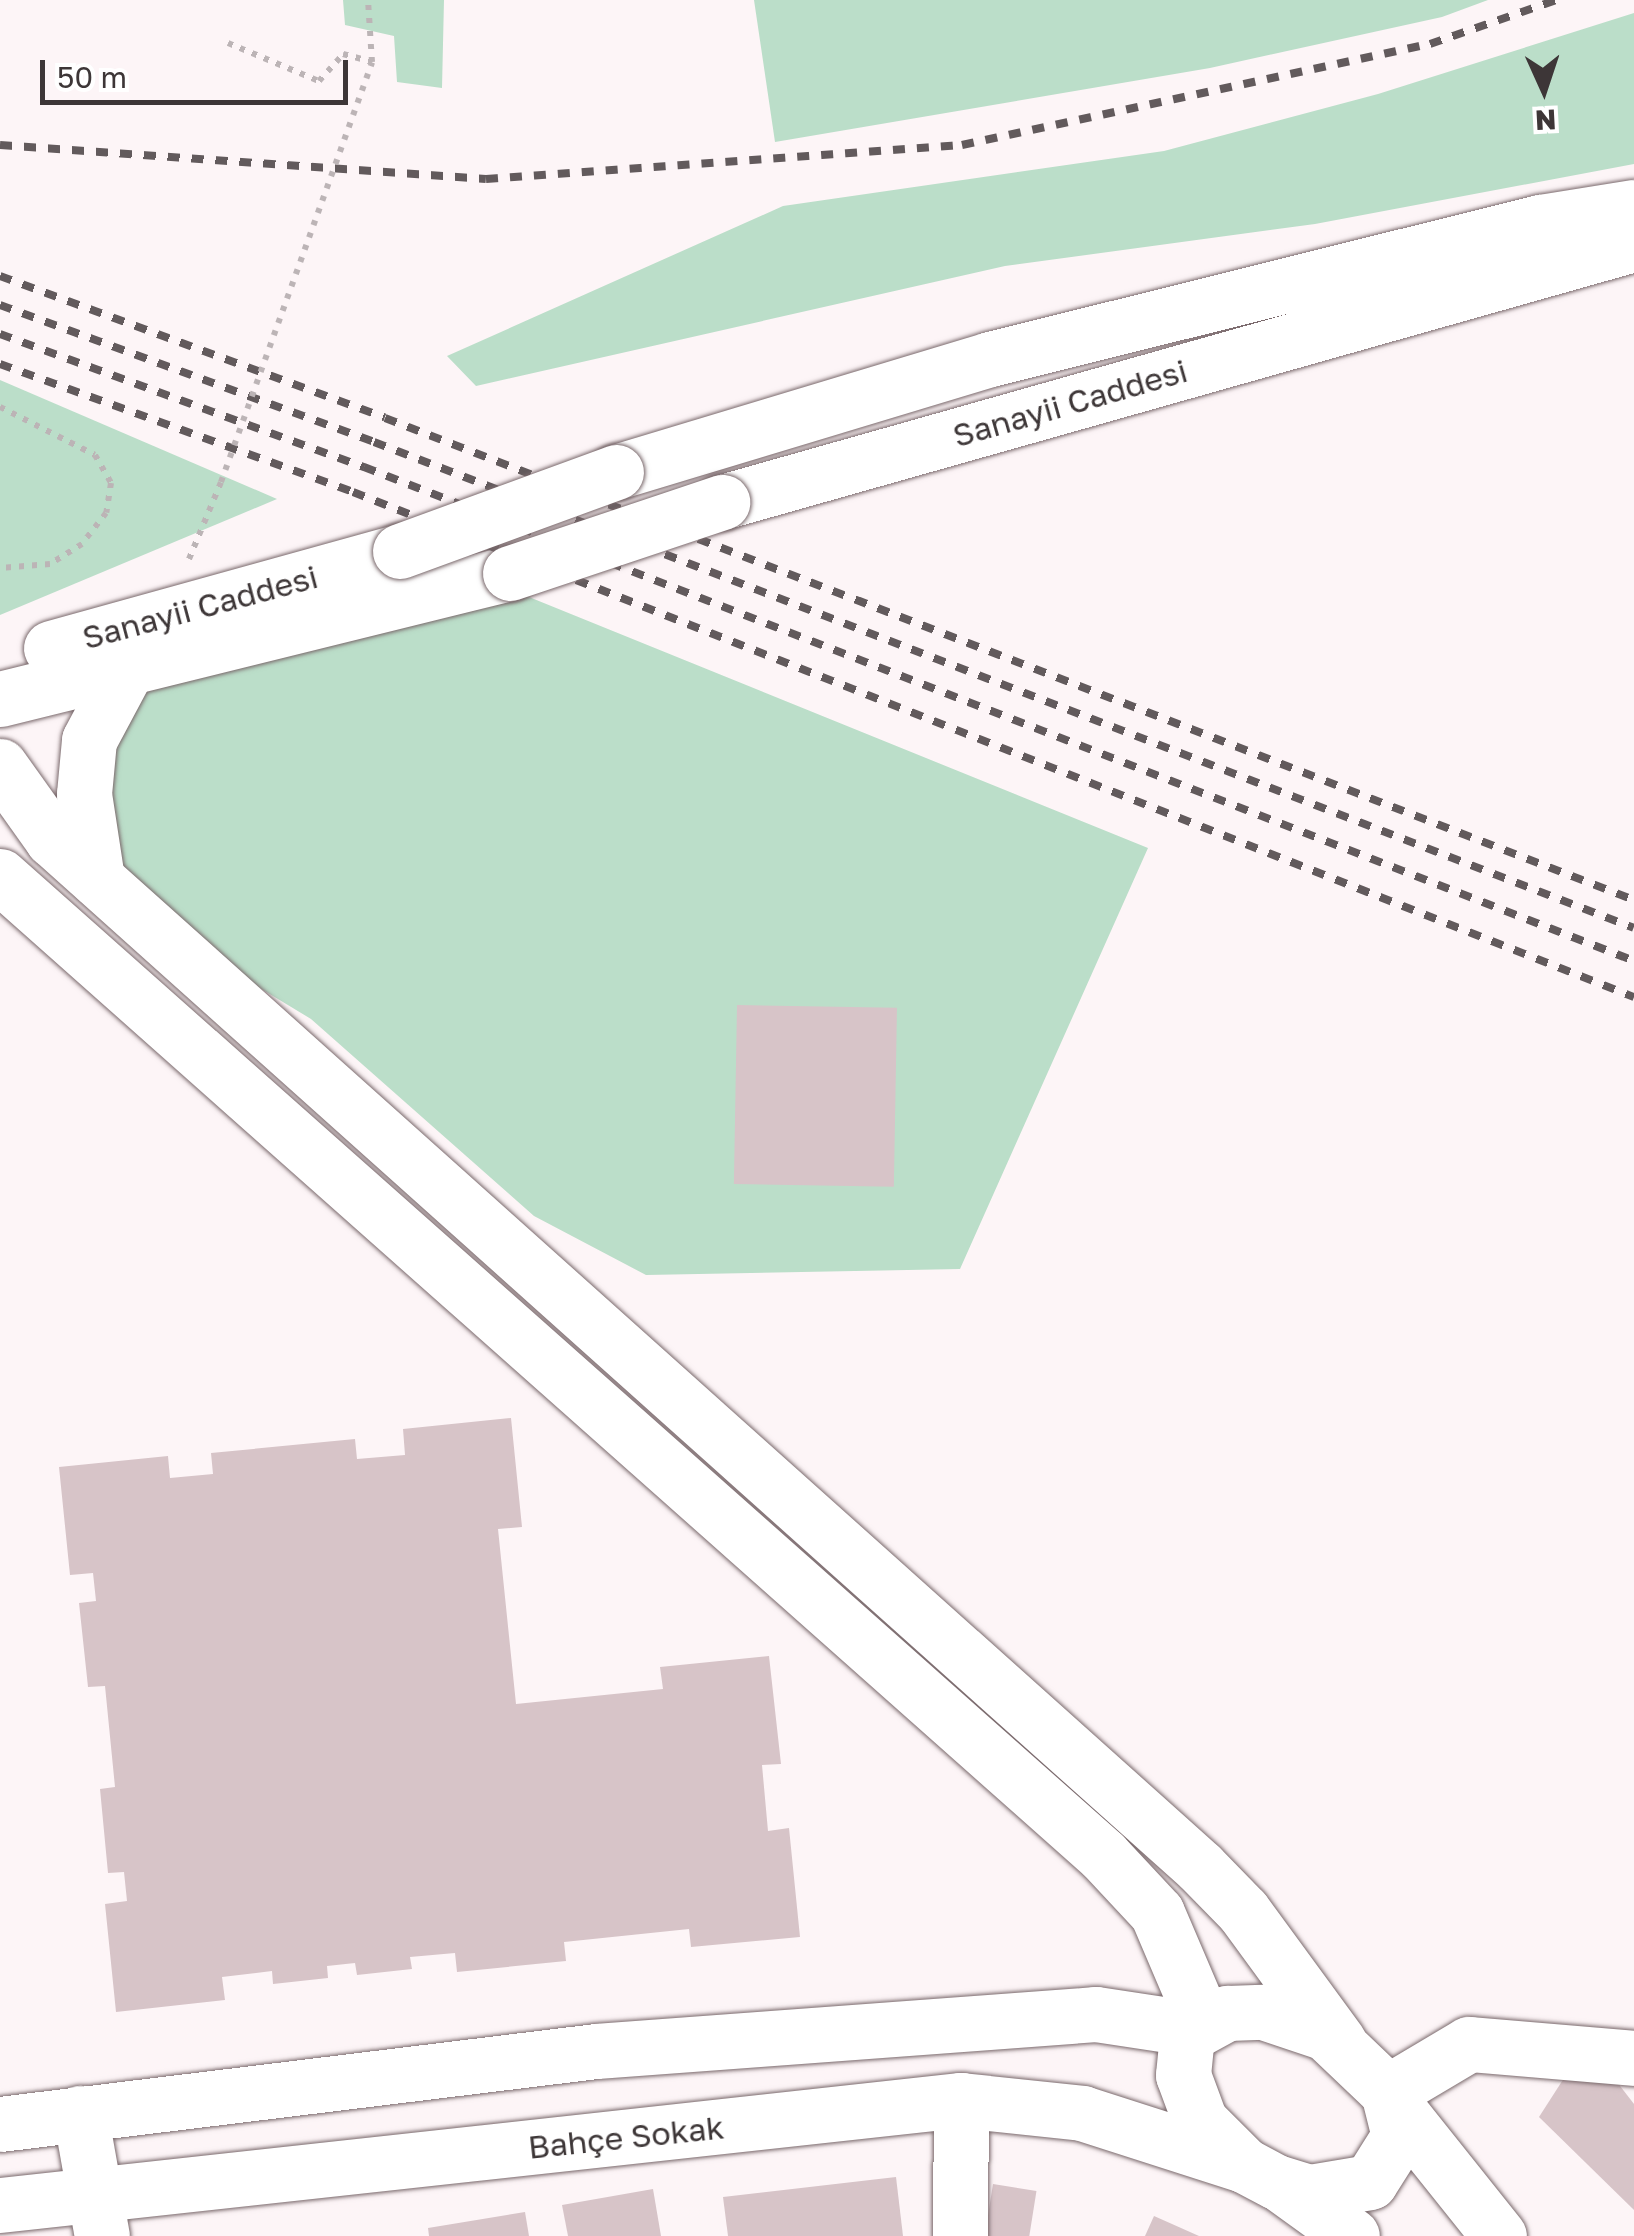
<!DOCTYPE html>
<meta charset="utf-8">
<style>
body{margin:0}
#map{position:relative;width:1634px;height:2236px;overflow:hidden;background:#fdf5f7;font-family:"Golos Text",sans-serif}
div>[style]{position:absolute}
.green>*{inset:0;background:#bbdec9}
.building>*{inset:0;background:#d7c4c8;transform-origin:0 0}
.path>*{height:6px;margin-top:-3px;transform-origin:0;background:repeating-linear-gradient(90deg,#bcb4b6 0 5px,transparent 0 13px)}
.roads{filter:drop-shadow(0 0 2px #7a696c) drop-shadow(0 0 2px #7a696c)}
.minor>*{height:55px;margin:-27.5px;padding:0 27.5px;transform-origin:27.5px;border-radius:27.5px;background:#fff}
.rail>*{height:8px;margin-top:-4px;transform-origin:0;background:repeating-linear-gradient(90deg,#625a5c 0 12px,transparent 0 24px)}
.path-bridge>*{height:6px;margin-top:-3px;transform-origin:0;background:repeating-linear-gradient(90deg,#bcb4b6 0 5px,transparent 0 13px)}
.bridges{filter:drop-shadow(0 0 2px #7a696c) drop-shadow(0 0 2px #7a696c)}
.minor-bridge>*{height:55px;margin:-27.5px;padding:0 27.5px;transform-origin:27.5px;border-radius:27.5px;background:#fff}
span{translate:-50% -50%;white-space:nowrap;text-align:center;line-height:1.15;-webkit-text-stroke:10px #fff;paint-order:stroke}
.street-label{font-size:32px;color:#3d3637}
.north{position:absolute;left:1494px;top:40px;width:100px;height:100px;-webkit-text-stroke:8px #fff;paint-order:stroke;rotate:177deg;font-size:28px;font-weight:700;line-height:40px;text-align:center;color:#3d3637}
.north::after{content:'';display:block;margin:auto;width:35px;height:45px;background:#3d3637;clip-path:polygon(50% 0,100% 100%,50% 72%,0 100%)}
.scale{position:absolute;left:40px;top:60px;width:308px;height:45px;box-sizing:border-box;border:5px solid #3d3637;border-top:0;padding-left:12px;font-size:30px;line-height:35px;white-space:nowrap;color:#3d3637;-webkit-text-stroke:8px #fff;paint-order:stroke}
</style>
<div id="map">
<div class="green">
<div style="clip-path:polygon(343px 0,444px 0,442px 88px,397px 82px,394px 36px,345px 25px)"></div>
<div style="clip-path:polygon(754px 0,1488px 0,1442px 17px,1210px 68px,775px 142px)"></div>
<div style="clip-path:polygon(1634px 13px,1634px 164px,1315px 224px,1005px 266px,476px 386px,447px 356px,783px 206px,1164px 151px,1378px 94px)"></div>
<div style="clip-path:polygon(0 380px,277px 499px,0 615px)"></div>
<div style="clip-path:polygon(482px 578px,1148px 848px,960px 1269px,646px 1275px,534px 1216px,311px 1019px,182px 941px,118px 861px,94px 787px,114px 694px)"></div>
</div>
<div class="building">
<div style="left:737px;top:1005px;width:160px;height:179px;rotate:1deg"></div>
<div style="clip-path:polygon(511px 1418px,522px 1527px,498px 1529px,516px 1704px,663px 1689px,660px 1667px,769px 1656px,781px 1764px,762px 1765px,768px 1831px,789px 1828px,800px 1937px,691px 1947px,689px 1929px,564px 1942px,566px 1961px,457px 1972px,455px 1953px,410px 1957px,412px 1969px,357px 1975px,355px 1963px,327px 1966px,328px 1978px,273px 1984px,272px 1971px,222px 1977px,225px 2000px,116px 2012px,105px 1904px,127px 1901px,124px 1872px,108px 1873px,100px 1789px,115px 1787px,105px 1686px,88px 1687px,79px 1603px,96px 1601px,93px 1573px,70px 1575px,59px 1467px,168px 1456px,170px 1478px,213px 1474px,211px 1453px,355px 1439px,357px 1459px,405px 1455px,403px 1429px)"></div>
<div style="clip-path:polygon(1566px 2075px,1617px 2082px,1634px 2104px,1634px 2210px,1539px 2117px)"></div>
<div style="clip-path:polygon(896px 2177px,903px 2236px,728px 2236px,723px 2197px)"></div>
<div style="left:993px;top:2184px;width:44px;height:53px;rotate:9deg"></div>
<div style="clip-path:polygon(653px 2189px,661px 2236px,568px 2236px,562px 2205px)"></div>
<div style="clip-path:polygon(525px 2212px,529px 2236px,429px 2236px,428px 2228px)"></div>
<div style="clip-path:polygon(1154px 2216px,1199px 2236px,1145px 2236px)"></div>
</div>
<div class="path">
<div style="left:228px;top:43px;width:99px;rotate:22.7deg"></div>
<div style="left:319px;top:81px;width:36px;rotate:-48deg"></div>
<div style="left:343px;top:54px;width:30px;rotate:15deg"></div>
<div style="left:372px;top:62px;width:62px;rotate:-93.7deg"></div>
<div style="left:0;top:407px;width:106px;rotate:26.8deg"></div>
<div style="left:95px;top:455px;width:32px;rotate:60deg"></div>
<div style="left:111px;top:483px;width:30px;rotate:99deg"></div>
<div style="left:106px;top:513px;width:39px;rotate:128deg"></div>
<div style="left:82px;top:544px;width:38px;rotate:148deg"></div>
<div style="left:50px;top:564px;width:50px;rotate:175.4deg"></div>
<div style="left:189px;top:559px;width:83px;rotate:-67.4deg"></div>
</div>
<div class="roads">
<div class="minor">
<div style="left:616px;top:472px;width:391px;rotate:-16.8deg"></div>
<div style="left:990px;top:359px;width:567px;rotate:-13.99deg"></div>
<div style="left:1540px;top:222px;width:95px;rotate:-9.1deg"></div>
<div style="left:722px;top:502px;width:948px;rotate:-15.8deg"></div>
<div style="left:51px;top:648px;width:362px;rotate:-15.5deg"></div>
<div style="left:0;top:699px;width:525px;rotate:-13.88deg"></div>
<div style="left:0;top:766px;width:90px;rotate:54.5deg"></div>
<div style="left:52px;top:839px;width:1541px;rotate:41.84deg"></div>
<div style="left:1200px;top:1867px;width:62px;rotate:45.7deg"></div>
<div style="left:1243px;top:1911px;width:162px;rotate:53.8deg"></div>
<div style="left:0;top:876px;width:1475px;rotate:41.59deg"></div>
<div style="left:1103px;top:1855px;width:79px;rotate:47deg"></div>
<div style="left:1157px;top:1913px;width:117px;rotate:66.9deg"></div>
<div style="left:97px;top:879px;width:86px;rotate:-98.7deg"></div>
<div style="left:84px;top:794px;width:54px;rotate:-84.7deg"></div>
<div style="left:89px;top:740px;width:83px;rotate:-61.9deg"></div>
<div style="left:1263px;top:2012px;width:66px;rotate:18.4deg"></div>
<div style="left:1326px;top:2033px;width:86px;rotate:43.6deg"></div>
<div style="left:1388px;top:2092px;width:45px;rotate:76deg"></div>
<div style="left:1399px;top:2136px;width:54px;rotate:122.2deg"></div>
<div style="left:1370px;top:2182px;width:62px;rotate:170.7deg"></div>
<div style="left:1309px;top:2192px;width:34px;rotate:-163deg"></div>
<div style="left:1276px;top:2182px;width:36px;rotate:-152deg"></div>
<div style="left:1244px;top:2165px;width:62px;rotate:-135deg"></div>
<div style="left:1200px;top:2121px;width:49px;rotate:-110.3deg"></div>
<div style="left:1183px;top:2075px;width:40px;rotate:-84.3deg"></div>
<div style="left:1187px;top:2035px;width:46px;rotate:-28.8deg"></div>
<div style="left:1227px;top:2013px;width:36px;rotate:-2deg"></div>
<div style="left:1388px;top:2092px;width:94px;rotate:-30.7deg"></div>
<div style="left:1469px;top:2044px;width:166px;rotate:4.8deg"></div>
<div style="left:1396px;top:2107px;width:165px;rotate:51.4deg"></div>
<div style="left:80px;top:2113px;width:125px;rotate:79.9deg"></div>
<div style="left:0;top:2124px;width:600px;rotate:-6.98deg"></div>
<div style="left:596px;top:2051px;width:501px;rotate:-4.23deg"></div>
<div style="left:1096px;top:2014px;width:100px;rotate:8.6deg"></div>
<div style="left:1283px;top:2186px;width:85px;rotate:35.9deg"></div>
<div style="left:0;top:2205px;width:967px;rotate:-6.24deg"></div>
<div style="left:961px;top:2100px;width:122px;rotate:6.1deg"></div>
<div style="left:1082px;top:2113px;width:170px;rotate:17.8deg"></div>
<div style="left:960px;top:2236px;width:136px;rotate:-89.6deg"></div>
</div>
</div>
<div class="rail">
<div style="left:0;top:145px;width:487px;rotate:4deg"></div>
<div style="left:486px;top:179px;width:477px;rotate:-4.1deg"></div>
<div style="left:962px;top:145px;width:479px;rotate:-12.2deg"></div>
<div style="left:1430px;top:44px;width:133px;rotate:-19.2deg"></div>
<div style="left:0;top:276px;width:410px;rotate:20.2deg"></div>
<div style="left:385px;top:418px;width:1339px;rotate:21.1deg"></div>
<div style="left:0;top:305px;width:398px;rotate:20.1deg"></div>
<div style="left:374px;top:442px;width:1350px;rotate:21.09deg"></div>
<div style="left:0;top:334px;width:388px;rotate:20.1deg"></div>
<div style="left:364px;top:467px;width:1363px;rotate:21.25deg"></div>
<div style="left:0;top:364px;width:375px;rotate:19.9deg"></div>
<div style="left:353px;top:492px;width:1377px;rotate:21.52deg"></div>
</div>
<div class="path-bridge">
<div style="left:221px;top:482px;width:446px;rotate:-70.2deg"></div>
</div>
<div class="bridges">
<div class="minor-bridge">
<div style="left:400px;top:551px;width:230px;rotate:-20.1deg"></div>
<div style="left:510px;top:573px;width:224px;rotate:-18.5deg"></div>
</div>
</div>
<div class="street-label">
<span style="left:1070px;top:403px;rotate:-16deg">Sanayii Caddesi</span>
<span style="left:200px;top:607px;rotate:-15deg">Sanayii Caddesi</span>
<span style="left:626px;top:2137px;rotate:-6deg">Bahçe Sokak</span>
</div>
<div class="north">N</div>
<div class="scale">50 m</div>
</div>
